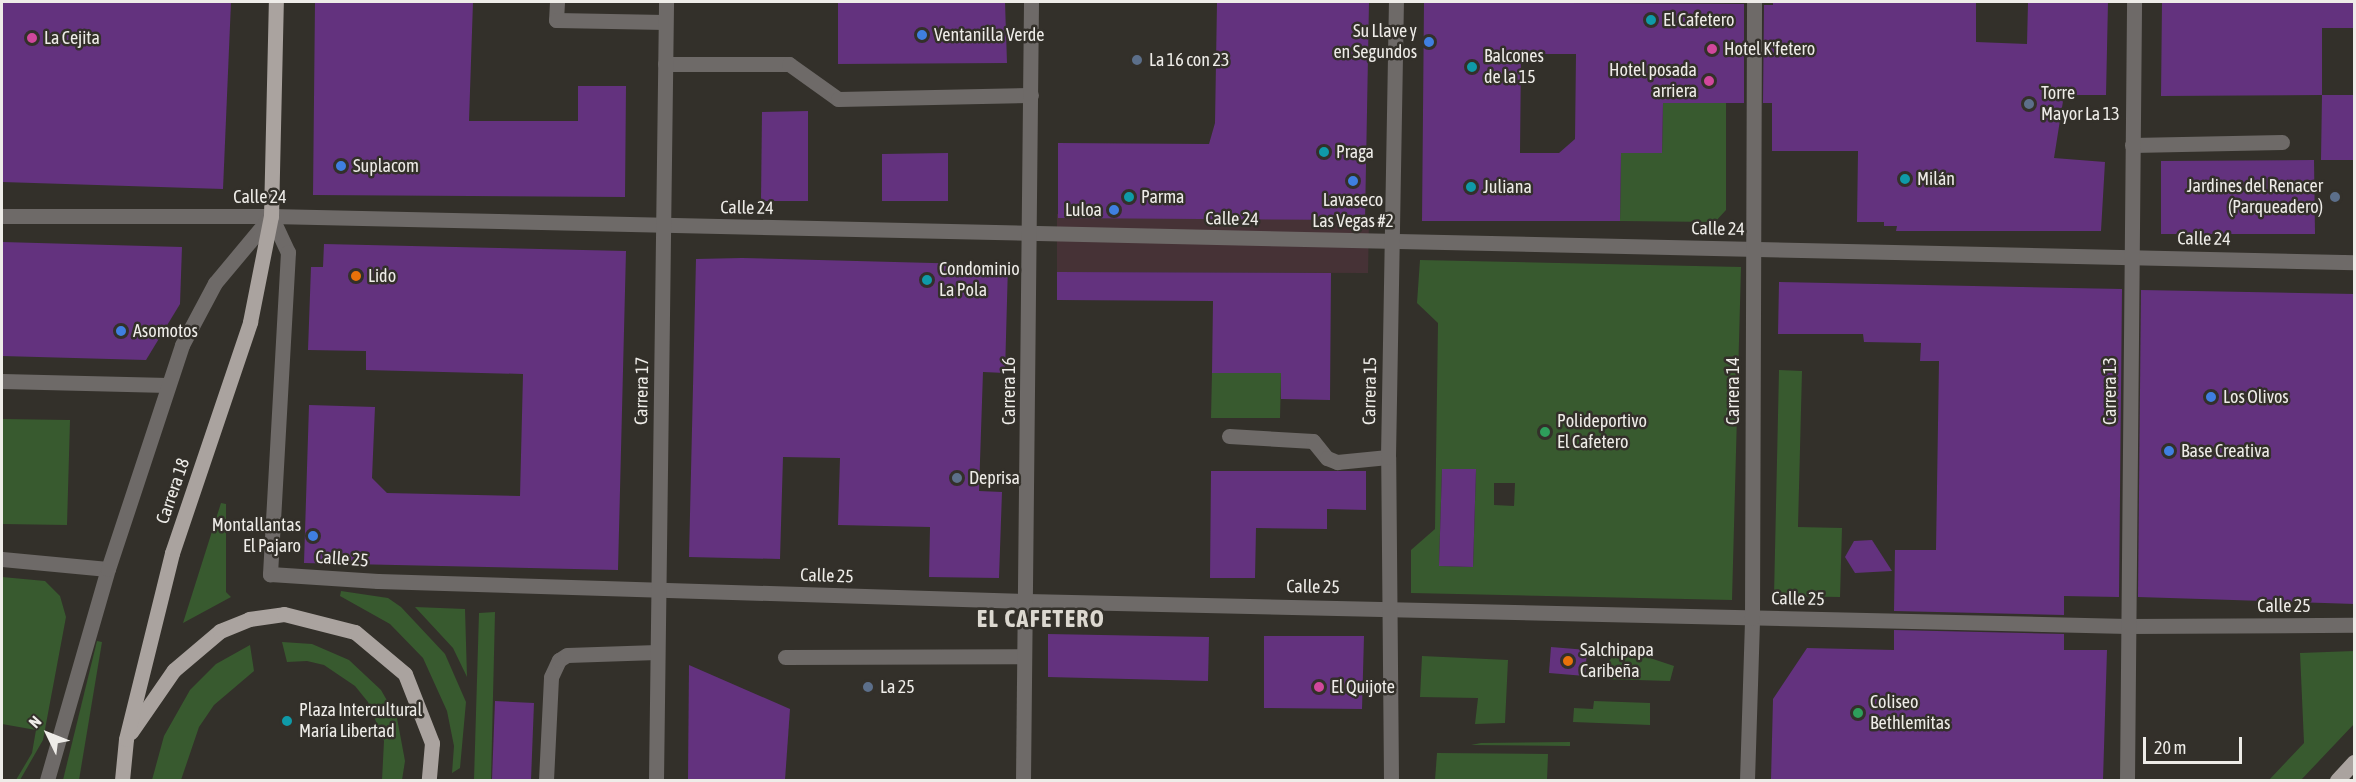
<!DOCTYPE html>
<meta charset="utf-8">
<style>
body{margin:0}
#map{position:relative;width:2356px;height:782px;overflow:hidden;background:#33302a;font-family:"Asap Condensed",sans-serif}
div>[style]{position:absolute}
.commercial>*{inset:0;background:#463236}
.green>*{inset:0;background:#385a2f}
.building>*{inset:0;background:#63327e}
.minor>*{height:15px;margin:-7.5px;padding:0 7.5px;transform-origin:7.5px;border-radius:7.5px;background:#6e6a68}
.major>*{height:15px;margin:-7.5px;padding:0 7.5px;transform-origin:7.5px;border-radius:7.5px;background:#aaa39f}
.dots>*{width:16px;height:16px;translate:-50% -50%;box-sizing:border-box;border:3px solid #33302a;border-radius:50%}
span{translate:-50% -50%;white-space:nowrap;text-align:center;line-height:1.15;-webkit-text-stroke:5px #33302a;paint-order:stroke}
.poi-label{font-size:18px;color:#eeece8}
.left{translate:0 -50%;text-align:left}
.right{translate:-100% -50%;text-align:right}
.street-label{font-size:18px;color:#eeece8}
.district-label{font-size:24px;color:#dcd8d0;font-weight:700;letter-spacing:1.5px}
.frame{position:absolute;inset:0;border:3px solid #eeece8;pointer-events:none}
.north{position:absolute;left:18px;top:704px;width:60px;height:60px;-webkit-text-stroke:4px #33302a;paint-order:stroke;rotate:313deg;font-size:16px;font-weight:700;line-height:24px;text-align:center;color:#eeece8}
.north::after{content:'';display:block;margin:auto;width:21px;height:27px;background:#eeece8;clip-path:polygon(50% 0,100% 100%,50% 72%,0 100%)}
.scale{position:absolute;left:2143px;top:737px;width:99px;height:27px;box-sizing:border-box;border:3px solid #eeece8;border-top:0;padding-left:8px;font-size:18px;line-height:21px;white-space:nowrap;color:#eeece8;-webkit-text-stroke:4px #33302a;paint-order:stroke}
</style>
<div id="map">
<div class="commercial">
<div style="clip-path:polygon(1057px 214px,1369px 220px,1368px 273px,1057px 272px)"></div>
</div>
<div class="green">
<div style="clip-path:polygon(1663px 103px,1726px 103px,1726px 210px,1715px 222px,1620px 221px,1621px 153px,1662px 153px)"></div>
<div style="clip-path:polygon(evenodd,1420px 260px,1741px 267px,1732px 600px,1411px 593px,1411px 550px,1435px 529px,1438px 323px,1417px 303px,1420px 260px,1442px 469px,1476px 470px,1473px 567px,1439px 566px,1442px 469px,1420px 260px,1494px 483px,1515px 483px,1514px 506px,1494px 505px,1494px 483px)"></div>
<div style="clip-path:polygon(1779px 370px,1802px 371px,1798px 527px,1842px 528px,1840px 597px,1774px 596px)"></div>
<div style="clip-path:polygon(1212px 373px,1281px 373px,1280px 418px,1211px 418px)"></div>
<div style="clip-path:polygon(2px 419px,70px 420px,67px 525px,2px 524px)"></div>
<div style="clip-path:polygon(221px 503px,226px 504px,226px 592px,231px 597px,183px 623px)"></div>
<div style="clip-path:polygon(2px 577px,45px 581px,60px 596px,66px 617px,43px 740px,20px 780px,16px 780px,32px 753px,36px 730px,2px 724px)"></div>
<div style="clip-path:polygon(341px 591px,388px 598px,401px 607px,445px 654px,466px 702px,460px 768px,452px 773px,454px 746px,447px 711px,423px 658px,390px 624px,340px 596px)"></div>
<div style="clip-path:polygon(415px 607px,465px 609px,467px 677px,453px 648px)"></div>
<div style="clip-path:polygon(495px 612px,491px 780px,474px 780px,479px 613px)"></div>
<div style="clip-path:polygon(97px 641px,102px 642px,79px 780px,63px 780px)"></div>
<div style="clip-path:polygon(282px 642px,312px 644px,349px 660px,381px 690px,397px 718px,405px 761px,402px 780px,382px 780px,384px 741px,368px 702px,355px 686px,324px 665px,307px 661px,287px 662px)"></div>
<div style="clip-path:polygon(250px 645px,254px 671px,214px 705px,199px 727px,181px 780px,152px 780px,164px 736px,190px 690px,216px 664px)"></div>
<div style="clip-path:polygon(1620px 648px,1674px 666px,1670px 681px,1604px 679px,1604px 667px)"></div>
<div style="clip-path:polygon(2354px 651px,2354px 724px,2301px 780px,2269px 780px,2304px 743px,2300px 653px)"></div>
<div style="clip-path:polygon(1422px 656px,1508px 660px,1505px 723px,1475px 724px,1478px 698px,1420px 697px)"></div>
<div style="clip-path:polygon(1594px 701px,1650px 703px,1650px 725px,1573px 722px,1574px 708px,1593px 709px)"></div>
<div style="clip-path:polygon(1570px 742px,1570px 746px,1471px 745px,1481px 743px)"></div>
<div style="clip-path:polygon(1437px 753px,1548px 754px,1547px 780px,1435px 780px)"></div>
</div>
<div class="building">
<div style="clip-path:polygon(2px 2px,231px 2px,223px 189px,2px 182px)"></div>
<div style="clip-path:polygon(315px 2px,473px 2px,469px 121px,578px 121px,578px 86px,626px 86px,625px 197px,313px 195px)"></div>
<div style="clip-path:polygon(838px 2px,1005px 2px,1007px 63px,838px 64px)"></div>
<div style="clip-path:polygon(1217px 2px,1369px 2px,1365px 220px,1058px 218px,1058px 143px,1209px 144px,1215px 123px)"></div>
<div style="clip-path:polygon(evenodd,1424px 2px,1744px 4px,1744px 103px,1663px 103px,1662px 153px,1621px 153px,1620px 221px,1422px 221px,1424px 2px,1521px 54px,1576px 54px,1575px 139px,1559px 153px,1520px 153px,1521px 54px)"></div>
<div style="clip-path:polygon(1773px 2px,1976px 2px,1976px 42px,2027px 44px,2028px 2px,2108px 2px,2106px 95px,2064px 95px,2054px 158px,2105px 162px,2101px 231px,1896px 231px,1897px 226px,1884px 226px,1884px 222px,1857px 222px,1858px 151px,1772px 151px,1772px 103px,1763px 103px,1764px 5px,1773px 5px)"></div>
<div style="clip-path:polygon(2162px 2px,2355px 2px,2355px 28px,2322px 28px,2322px 95px,2355px 95px,2355px 160px,2321px 160px,2322px 95px,2161px 96px)"></div>
<div style="clip-path:polygon(808px 111px,808px 201px,761px 201px,762px 112px)"></div>
<div style="clip-path:polygon(948px 153px,948px 201px,882px 201px,882px 154px)"></div>
<div style="clip-path:polygon(2314px 160px,2315px 234px,2161px 234px,2161px 161px)"></div>
<div style="clip-path:polygon(2px 242px,182px 247px,180px 304px,146px 360px,2px 356px)"></div>
<div style="clip-path:polygon(324px 244px,626px 251px,618px 570px,304px 563px,309px 405px,375px 407px,372px 478px,387px 493px,520px 496px,523px 374px,366px 370px,366px 351px,308px 350px,311px 267px,323px 267px)"></div>
<div style="clip-path:polygon(742px 258px,1008px 265px,1005px 373px,983px 372px,979px 491px,1002px 492px,999px 578px,929px 577px,930px 527px,838px 525px,840px 458px,783px 457px,780px 559px,689px 557px,696px 259px)"></div>
<div style="clip-path:polygon(1057px 272px,1331px 273px,1330px 400px,1281px 399px,1281px 373px,1212px 373px,1213px 301px,1057px 300px)"></div>
<div style="clip-path:polygon(1779px 282px,2122px 289px,2119px 597px,2064px 596px,2064px 615px,1894px 611px,1895px 550px,1936px 550px,1939px 361px,1920px 361px,1921px 343px,1864px 342px,1863px 334px,1778px 334px)"></div>
<div style="clip-path:polygon(2141px 290px,2355px 294px,2355px 604px,2138px 597px)"></div>
<div style="clip-path:polygon(1442px 469px,1476px 469px,1473px 567px,1439px 566px)"></div>
<div style="clip-path:polygon(1211px 471px,1366px 471px,1366px 510px,1327px 509px,1327px 529px,1256px 528px,1255px 578px,1210px 578px)"></div>
<div style="clip-path:polygon(1872px 540px,1892px 571px,1855px 573px,1845px 557px,1854px 541px)"></div>
<div style="clip-path:polygon(1894px 630px,2064px 634px,2064px 650px,2107px 650px,2103px 780px,1771px 780px,1773px 699px,1807px 648px,1894px 650px)"></div>
<div style="clip-path:polygon(1048px 634px,1209px 637px,1208px 681px,1048px 677px)"></div>
<div style="clip-path:polygon(1264px 636px,1364px 636px,1362px 709px,1264px 708px)"></div>
<div style="clip-path:polygon(1551px 647px,1587px 650px,1585px 676px,1549px 673px)"></div>
<div style="clip-path:polygon(689px 665px,790px 709px,785px 780px,688px 780px)"></div>
<div style="clip-path:polygon(495px 701px,534px 703px,531px 780px,492px 780px)"></div>
</div>
<div class="minor">
<div style="left:557px;top:2px;width:18px;rotate:93deg"></div>
<div style="left:556px;top:20px;width:109px;rotate:1.1deg"></div>
<div style="left:665px;top:64px;width:124px"></div>
<div style="left:789px;top:64px;width:60px;rotate:35.5deg"></div>
<div style="left:838px;top:99px;width:193px;rotate:-1.2deg"></div>
<div style="left:2132px;top:145px;width:150px;rotate:-1.1deg"></div>
<div style="left:2px;top:216px;width:269px"></div>
<div style="left:271px;top:216px;width:2084px;rotate:1.27deg"></div>
<div style="left:271px;top:216px;width:40px;rotate:65deg"></div>
<div style="left:288px;top:252px;width:323px;rotate:93.2deg"></div>
<div style="left:270px;top:574px;width:108px;rotate:3.7deg"></div>
<div style="left:378px;top:581px;width:649px;rotate:1.77deg"></div>
<div style="left:1027px;top:601px;width:1101px;rotate:1.3deg"></div>
<div style="left:2128px;top:626px;width:226px;rotate:-0.3deg"></div>
<div style="left:2px;top:381px;width:166px;rotate:1.4deg"></div>
<div style="left:1229px;top:436px;width:84px;rotate:3.4deg"></div>
<div style="left:1313px;top:441px;width:22px;rotate:51deg"></div>
<div style="left:1327px;top:458px;width:11px;rotate:22deg"></div>
<div style="left:1337px;top:462px;width:51px;rotate:-5.6deg"></div>
<div style="left:2px;top:559px;width:106px;rotate:5.4deg"></div>
<div style="left:785px;top:657px;width:239px;rotate:-0.2deg"></div>
<div style="left:47px;top:780px;width:220px;rotate:-73.9deg"></div>
<div style="left:108px;top:569px;width:236px;rotate:-71.7deg"></div>
<div style="left:182px;top:345px;width:70px;rotate:-62deg"></div>
<div style="left:215px;top:283px;width:87px;rotate:-50.1deg"></div>
<div style="left:546px;top:780px;width:103px;rotate:-87.2deg"></div>
<div style="left:551px;top:677px;width:19px;rotate:-65deg"></div>
<div style="left:559px;top:660px;width:9px;rotate:-32deg"></div>
<div style="left:567px;top:655px;width:90px;rotate:-1.9deg"></div>
<div style="left:656px;top:780px;width:778px;rotate:-89.26deg"></div>
<div style="left:1023px;top:780px;width:778px;rotate:-89.41deg"></div>
<div style="left:1391px;top:780px;width:323px;rotate:-90.5deg"></div>
<div style="left:1388px;top:457px;width:455px;rotate:-89deg"></div>
<div style="left:1747px;top:780px;width:162px;rotate:-88.2deg"></div>
<div style="left:1752px;top:618px;width:616px;rotate:-89.81deg"></div>
<div style="left:2127px;top:780px;width:778px;rotate:-89.48deg"></div>
</div>
<div class="major">
<div style="left:131px;top:732px;width:75px;rotate:-55.3deg"></div>
<div style="left:174px;top:670px;width:60px;rotate:-40.3deg"></div>
<div style="left:220px;top:631px;width:31px;rotate:-22deg"></div>
<div style="left:249px;top:619px;width:35px;rotate:-8deg"></div>
<div style="left:284px;top:614px;width:73px;rotate:14.2deg"></div>
<div style="left:355px;top:632px;width:65px;rotate:40deg"></div>
<div style="left:405px;top:674px;width:74px;rotate:68.6deg"></div>
<div style="left:432px;top:743px;width:37px;rotate:95deg"></div>
<div style="left:122px;top:780px;width:41px;rotate:-84.4deg"></div>
<div style="left:126px;top:739px;width:192px;rotate:-76.1deg"></div>
<div style="left:172px;top:553px;width:244px;rotate:-71.3deg"></div>
<div style="left:250px;top:322px;width:108px;rotate:-78.8deg"></div>
<div style="left:271px;top:216px;width:214px;rotate:-88.7deg"></div>
<div style="left:2337px;top:780px;width:25px;rotate:-47deg"></div>
</div>
<div class="dots">
<div style="left:1651px;top:20px;background:#0f9aa8"></div>
<div style="left:922px;top:35px;background:#3f7fe0"></div>
<div style="left:32px;top:38px;background:#d1479c"></div>
<div style="left:1429px;top:42px;background:#3f7fe0"></div>
<div style="left:1712px;top:49px;background:#d1479c"></div>
<div style="left:1137px;top:60px;background:#5c6f8a"></div>
<div style="left:1472px;top:67px;background:#0f9aa8"></div>
<div style="left:1709px;top:81px;background:#d1479c"></div>
<div style="left:2029px;top:104px;background:#5c6f8a"></div>
<div style="left:1324px;top:152px;background:#0f9aa8"></div>
<div style="left:341px;top:166px;background:#3f7fe0"></div>
<div style="left:1905px;top:179px;background:#0f9aa8"></div>
<div style="left:1353px;top:181px;background:#3f7fe0"></div>
<div style="left:1471px;top:187px;background:#0f9aa8"></div>
<div style="left:1129px;top:197px;background:#0f9aa8"></div>
<div style="left:2335px;top:197px;background:#5c6f8a"></div>
<div style="left:1114px;top:210px;background:#3f7fe0"></div>
<div style="left:356px;top:276px;background:#e8710a"></div>
<div style="left:927px;top:280px;background:#0f9aa8"></div>
<div style="left:121px;top:331px;background:#3f7fe0"></div>
<div style="left:2211px;top:397px;background:#3f7fe0"></div>
<div style="left:1545px;top:432px;background:#2e9e5b"></div>
<div style="left:2169px;top:451px;background:#3f7fe0"></div>
<div style="left:957px;top:478px;background:#5c6f8a"></div>
<div style="left:313px;top:536px;background:#3f7fe0"></div>
<div style="left:1568px;top:661px;background:#e8710a"></div>
<div style="left:868px;top:687px;background:#5c6f8a"></div>
<div style="left:1319px;top:687px;background:#d1479c"></div>
<div style="left:1858px;top:713px;background:#2e9e5b"></div>
<div style="left:287px;top:721px;background:#0f9aa8"></div>
</div>
<div class="poi-label">
<span class="left" style="left:1663px;top:20px">El Cafetero</span>
<span class="right" style="left:1417px;top:42px">Su Llave y<br>en Segundos</span>
<span class="left" style="left:934px;top:35px">Ventanilla Verde</span>
<span class="left" style="left:44px;top:38px">La Cejita</span>
<span class="left" style="left:1724px;top:49px">Hotel K'fetero</span>
<span class="left" style="left:1484px;top:67px">Balcones<br>de la 15</span>
<span class="left" style="left:1149px;top:60px">La 16 con 23</span>
<span class="right" style="left:1697px;top:81px">Hotel posada<br>arriera</span>
<span class="left" style="left:2041px;top:104px">Torre<br>Mayor La 13</span>
<span class="left" style="left:1336px;top:152px">Praga</span>
<span class="left" style="left:353px;top:166px">Suplacom</span>
<span class="left" style="left:1917px;top:179px">Milán</span>
<span class="left" style="left:1483px;top:187px">Juliana</span>
<span class="right" style="left:2323px;top:197px">Jardines del Renacer<br>(Parqueadero)</span>
<span class="left" style="left:1141px;top:197px">Parma</span>
<span style="left:1353px;top:211px">Lavaseco<br>Las Vegas #2</span>
<span class="right" style="left:1102px;top:210px">Luloa</span>
<span class="left" style="left:939px;top:280px">Condominio<br>La Pola</span>
<span class="left" style="left:368px;top:276px">Lido</span>
<span class="left" style="left:133px;top:331px">Asomotos</span>
<span class="left" style="left:2223px;top:397px">Los Olivos</span>
<span class="left" style="left:1557px;top:432px">Polideportivo<br>El Cafetero</span>
<span class="left" style="left:2181px;top:451px">Base Creativa</span>
<span class="left" style="left:969px;top:478px">Deprisa</span>
<span class="right" style="left:301px;top:536px">Montallantas<br>El Pajaro</span>
<span class="left" style="left:1580px;top:661px">Salchipapa<br>Caribeña</span>
<span class="left" style="left:880px;top:687px">La 25</span>
<span class="left" style="left:1331px;top:687px">El Quijote</span>
<span class="left" style="left:1870px;top:713px">Coliseo<br>Bethlemitas</span>
<span class="left" style="left:299px;top:721px">Plaza Intercultural<br>María Libertad</span>
</div>
<div class="street-label">
<span style="left:260px;top:197px">Calle 24</span>
<span style="left:747px;top:208px;rotate:1deg">Calle 24</span>
<span style="left:1232px;top:219px;rotate:1deg">Calle 24</span>
<span style="left:1718px;top:229px;rotate:1deg">Calle 24</span>
<span style="left:2204px;top:239px;rotate:1deg">Calle 24</span>
<span style="left:642px;top:391px;rotate:-89deg">Carrera 17</span>
<span style="left:1009px;top:391px;rotate:-90deg">Carrera 16</span>
<span style="left:1370px;top:391px;rotate:-89deg">Carrera 15</span>
<span style="left:1733px;top:391px;rotate:-90deg">Carrera 14</span>
<span style="left:2110px;top:391px;rotate:-90deg">Carrera 13</span>
<span style="left:173px;top:491px;rotate:-71deg">Carrera 18</span>
<span style="left:342px;top:559px;rotate:4deg">Calle 25</span>
<span style="left:827px;top:576px;rotate:2deg">Calle 25</span>
<span style="left:1313px;top:587px;rotate:1deg">Calle 25</span>
<span style="left:1798px;top:599px;rotate:1deg">Calle 25</span>
<span style="left:2284px;top:606px">Calle 25</span>
</div>
<div class="district-label">
<span style="left:1041px;top:619px">EL CAFETERO</span>
</div>
<div class="frame"></div>
<div class="north">N</div>
<div class="scale">20 m</div>
</div>
